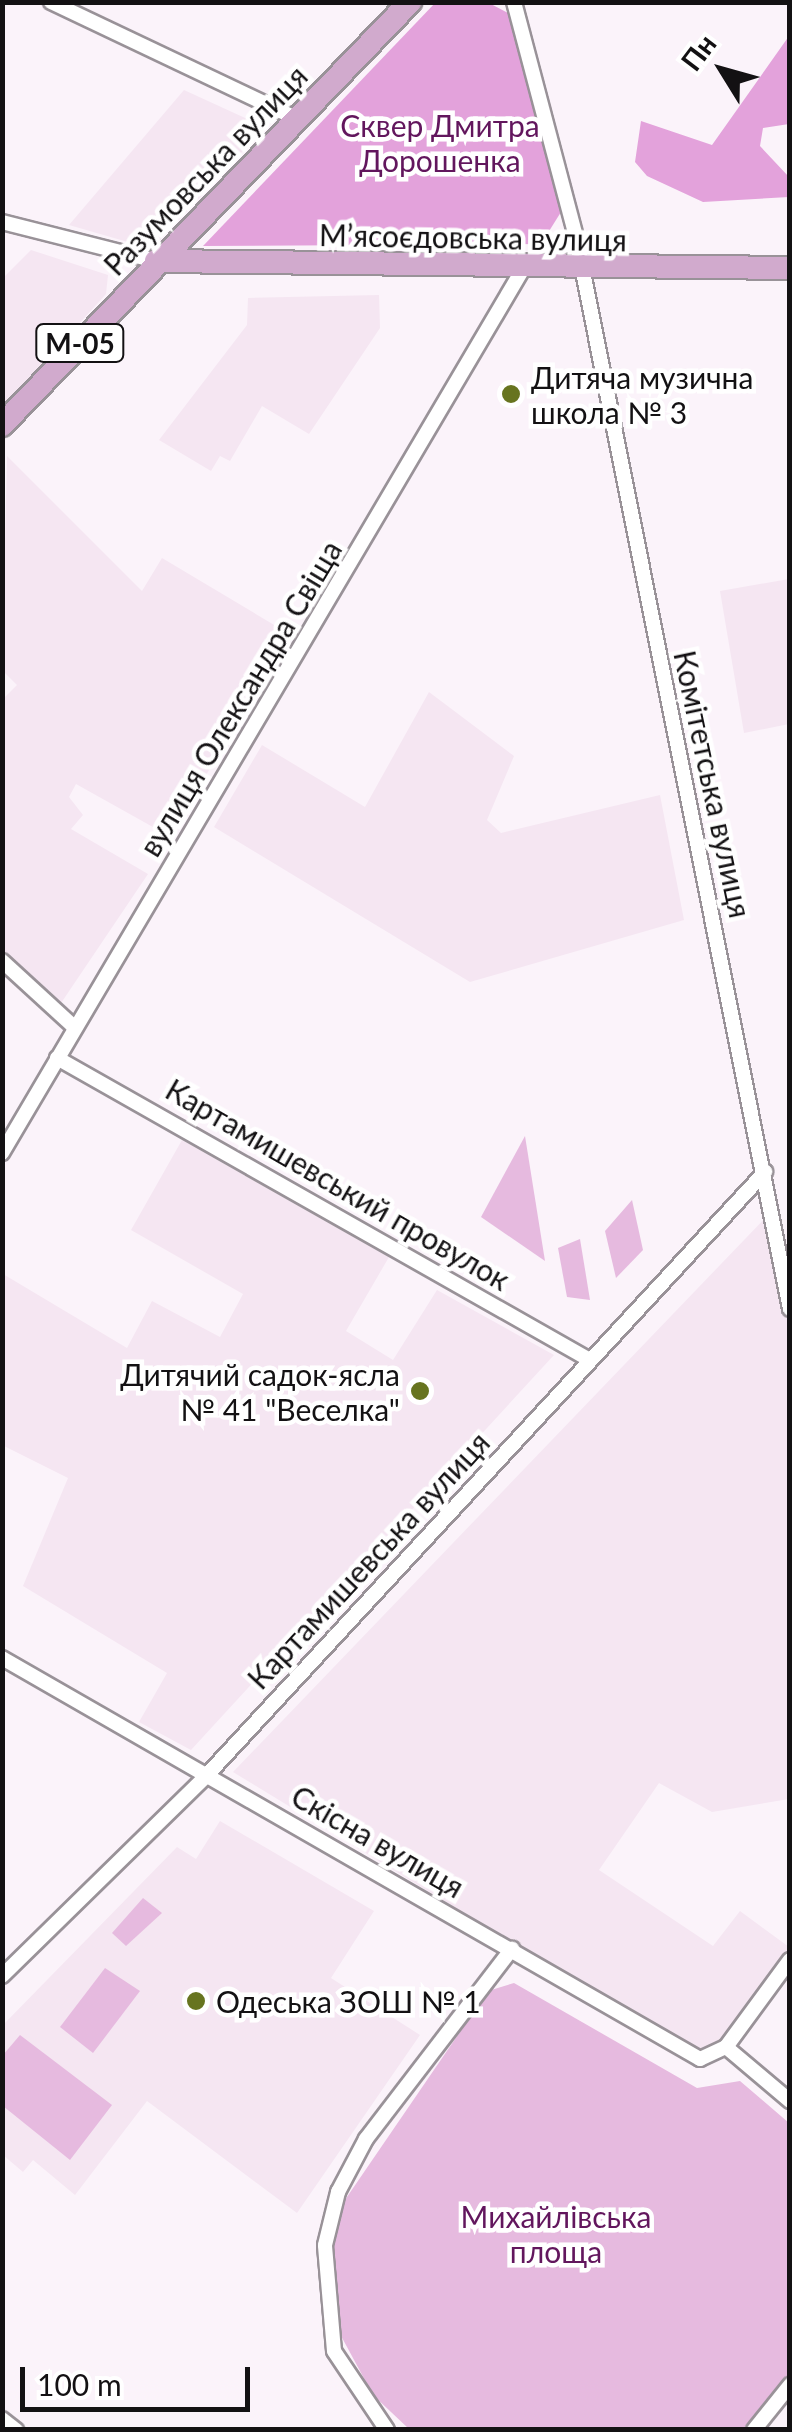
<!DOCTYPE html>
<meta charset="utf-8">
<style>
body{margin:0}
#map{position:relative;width:792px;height:2432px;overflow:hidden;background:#fbf3fa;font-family:Lato,sans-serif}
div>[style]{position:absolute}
.built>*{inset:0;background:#f5e6f2}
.green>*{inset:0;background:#e6badf}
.forest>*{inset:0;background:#e3a2db}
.roads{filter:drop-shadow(2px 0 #999298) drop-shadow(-2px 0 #999298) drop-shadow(0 2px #999298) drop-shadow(0 -2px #999298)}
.minor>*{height:14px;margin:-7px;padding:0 7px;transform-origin:7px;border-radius:7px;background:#fff}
.primary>*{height:22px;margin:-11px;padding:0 11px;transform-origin:11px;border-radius:11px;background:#d1aacd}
.dots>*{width:28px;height:28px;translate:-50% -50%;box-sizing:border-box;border:5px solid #fff;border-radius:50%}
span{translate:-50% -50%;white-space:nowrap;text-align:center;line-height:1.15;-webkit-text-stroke:9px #fff;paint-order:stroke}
.shield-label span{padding:2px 8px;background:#fff;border:2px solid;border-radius:8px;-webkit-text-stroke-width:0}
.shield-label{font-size:28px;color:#131113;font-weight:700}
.park-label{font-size:30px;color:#62165d}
.street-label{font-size:30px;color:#131113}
.poi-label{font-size:30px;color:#131113}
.left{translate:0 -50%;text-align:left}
.right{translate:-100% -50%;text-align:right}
.frame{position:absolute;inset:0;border:5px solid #131113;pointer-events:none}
.north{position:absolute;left:672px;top:20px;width:100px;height:100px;-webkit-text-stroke:8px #fff;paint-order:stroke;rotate:307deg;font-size:28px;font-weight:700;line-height:40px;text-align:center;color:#131113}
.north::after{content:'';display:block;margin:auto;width:35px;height:45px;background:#131113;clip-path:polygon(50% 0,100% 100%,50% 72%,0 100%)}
.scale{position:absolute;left:20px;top:2367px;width:230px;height:45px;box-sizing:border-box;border:5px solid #131113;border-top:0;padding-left:12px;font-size:30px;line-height:35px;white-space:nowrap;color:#131113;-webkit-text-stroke:8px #fff;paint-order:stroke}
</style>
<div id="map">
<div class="built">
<div style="clip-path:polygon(184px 90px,265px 127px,152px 249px,69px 225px)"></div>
<div style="clip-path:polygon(31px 250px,108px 275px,106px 294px,3px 407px,3px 278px)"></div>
<div style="clip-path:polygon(379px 295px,380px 328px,309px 434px,262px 406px,230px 461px,220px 456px,211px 471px,159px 440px,247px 325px,248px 298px)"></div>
<div style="clip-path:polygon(7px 456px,142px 591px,162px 558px,291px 635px,169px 836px,76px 784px,69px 797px,83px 815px,71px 829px,148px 874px,55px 1012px,3px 960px,2px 700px,17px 685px,2px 670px)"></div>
<div style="clip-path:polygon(789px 579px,789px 724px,744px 733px,720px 591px)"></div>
<div style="clip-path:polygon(429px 692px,514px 756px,487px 820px,501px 833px,660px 795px,684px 920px,470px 982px,214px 827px,262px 745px,365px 807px)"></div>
<div style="clip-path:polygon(182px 1140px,389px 1257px,346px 1331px,393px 1360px,437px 1290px,554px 1355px,191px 1750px,139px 1722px,167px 1673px,23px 1586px,68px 1478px,2px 1445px,3px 1274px,127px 1348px,152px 1301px,220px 1337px,243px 1294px,131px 1230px)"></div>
<div style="clip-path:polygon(770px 1213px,790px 1325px,789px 1799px,712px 1812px,659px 1783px,599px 1870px,713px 1946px,740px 1911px,789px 1947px,726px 2046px,701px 2058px,233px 1772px)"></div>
<div style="clip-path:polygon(220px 1821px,374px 1911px,331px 1978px,420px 2035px,297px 2213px,147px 2101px,75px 2195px,33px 2160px,23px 2172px,3px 2155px,3px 2025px,177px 1847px,196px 1859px)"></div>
</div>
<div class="green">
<div style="clip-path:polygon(525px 1136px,545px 1261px,481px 1217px)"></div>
<div style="clip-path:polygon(632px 1200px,643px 1250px,616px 1278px,605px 1231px)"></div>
<div style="clip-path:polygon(580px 1239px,590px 1300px,567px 1297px,558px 1248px)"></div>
<div style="clip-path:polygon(143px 1898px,162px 1913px,126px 1946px,112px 1933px)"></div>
<div style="clip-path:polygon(105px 1968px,140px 1991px,93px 2053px,60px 2027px)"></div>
<div style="clip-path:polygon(514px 1983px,697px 2088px,740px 2081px,789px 2123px,789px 2375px,743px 2429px,409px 2429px,373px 2395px,340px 2334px,327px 2281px,336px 2213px,488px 1991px)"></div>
<div style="clip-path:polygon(20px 2035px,112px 2105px,70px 2160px,3px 2106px,3px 2055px)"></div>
</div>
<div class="forest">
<div style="clip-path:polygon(436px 2px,489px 3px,508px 13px,561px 212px,541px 244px,203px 246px)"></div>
<div style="clip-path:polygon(789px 36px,789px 124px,763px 128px,760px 146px,789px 177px,789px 197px,703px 202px,647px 176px,635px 162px,641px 121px,712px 145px)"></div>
</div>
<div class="roads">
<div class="minor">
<div style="left:51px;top:2px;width:272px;rotate:25.4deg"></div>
<div style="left:514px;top:2px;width:243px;rotate:75.2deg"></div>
<div style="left:576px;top:237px;width:1093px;rotate:78.71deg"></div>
<div style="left:2px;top:222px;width:159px;rotate:14.2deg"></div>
<div style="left:2px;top:961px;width:98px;rotate:42.5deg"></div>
<div style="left:57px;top:1058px;width:613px;rotate:29.54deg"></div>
<div style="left:2px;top:1153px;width:1026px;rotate:-59.49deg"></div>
<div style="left:2px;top:1658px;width:805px;rotate:29.88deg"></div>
<div style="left:700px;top:2059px;width:29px;rotate:-25deg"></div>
<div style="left:726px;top:2047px;width:108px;rotate:-53.7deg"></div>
<div style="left:2px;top:1976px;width:287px;rotate:-44.4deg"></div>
<div style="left:207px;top:1775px;width:822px;rotate:-47.22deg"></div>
<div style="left:726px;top:2047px;width:84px;rotate:40.2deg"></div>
<div style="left:2px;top:2419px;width:18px;rotate:38deg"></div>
<div style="left:387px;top:2430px;width:95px;rotate:-123.9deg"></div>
<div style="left:334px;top:2351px;width:106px;rotate:-94.9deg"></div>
<div style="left:325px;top:2245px;width:55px;rotate:-76.2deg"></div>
<div style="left:338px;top:2192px;width:60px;rotate:-62.2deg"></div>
<div style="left:366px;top:2139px;width:240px;rotate:-52.5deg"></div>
<div style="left:754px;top:2430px;width:58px;rotate:-51.3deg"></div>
</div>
<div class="primary">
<div style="left:156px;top:261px;width:634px;rotate:0.63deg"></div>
<div style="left:2px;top:425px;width:588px;rotate:-46.03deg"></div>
</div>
</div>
<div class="dots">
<div style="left:511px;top:394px;background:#67741f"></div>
<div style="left:420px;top:1391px;background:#67741f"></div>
<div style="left:196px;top:2001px;background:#67741f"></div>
</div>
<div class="shield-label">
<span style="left:80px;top:343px">М-05</span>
</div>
<div class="park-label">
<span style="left:440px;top:142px">Сквер Дмитра<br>Дорошенка</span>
<span style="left:556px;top:2233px">Михайлівська<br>площа</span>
</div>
<div class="street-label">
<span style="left:205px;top:170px;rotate:-46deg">Разумовська вулиця</span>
<span style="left:473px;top:237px;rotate:1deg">Мʼясоєдовська вулиця</span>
<span style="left:240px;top:698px;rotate:-59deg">вулиця Олександра Свіща</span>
<span style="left:713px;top:784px;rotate:78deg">Комітетська вулиця</span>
<span style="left:338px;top:1184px;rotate:30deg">Картамишевський провулок</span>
<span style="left:368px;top:1560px;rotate:-47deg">Картамишевська вулиця</span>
<span style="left:378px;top:1841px;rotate:30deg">Cкісна вулиця</span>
</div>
<div class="poi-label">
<span class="left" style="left:531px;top:394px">Дитяча музична<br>школа № 3</span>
<span class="right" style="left:400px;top:1391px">Дитячий садок-ясла<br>№ 41 "Веселка"</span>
<span class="left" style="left:216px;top:2001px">Одеська ЗОШ № 1</span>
</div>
<div class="frame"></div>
<div class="north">Пн</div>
<div class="scale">100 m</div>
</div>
